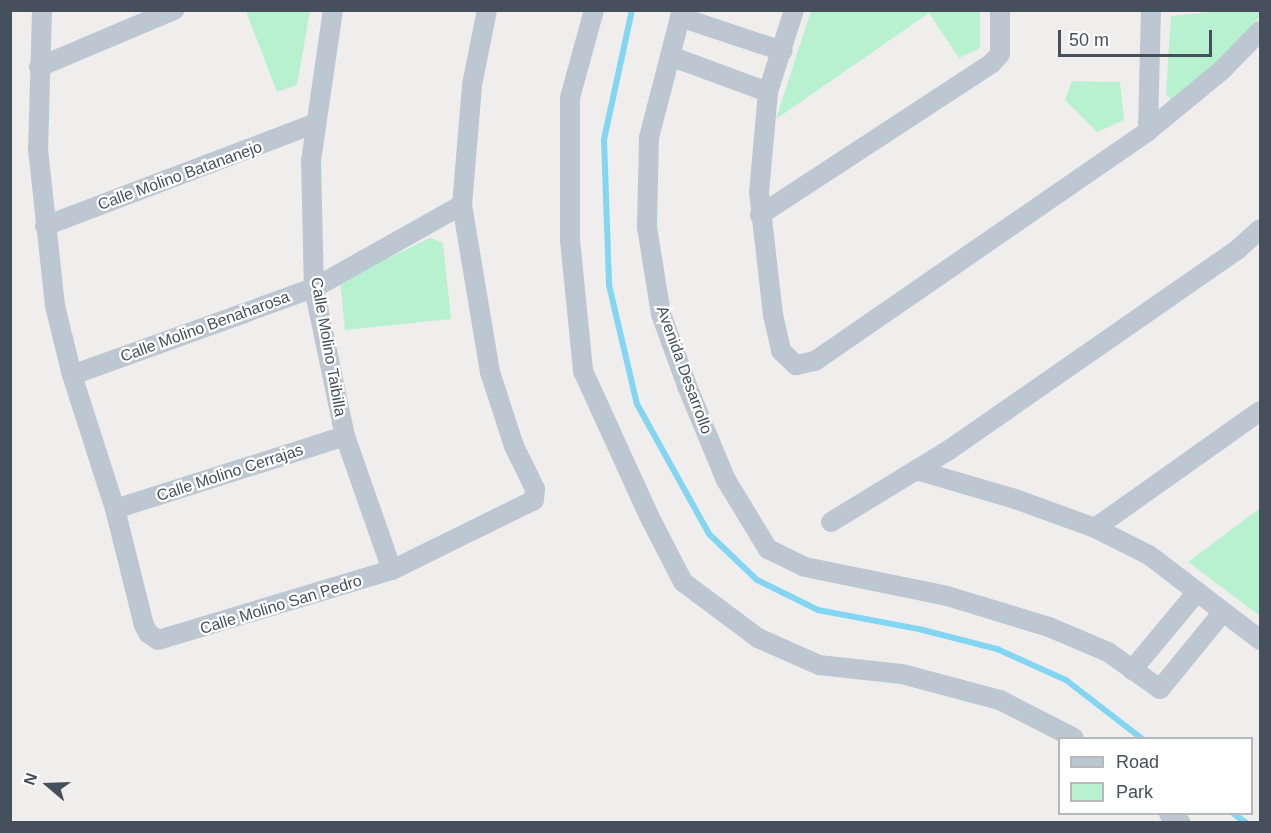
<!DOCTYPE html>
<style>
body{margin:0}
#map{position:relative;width:1271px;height:833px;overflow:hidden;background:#f0eded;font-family:Arial,sans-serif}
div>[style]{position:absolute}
.green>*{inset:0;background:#b8f1d0}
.stream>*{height:6px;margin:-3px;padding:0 3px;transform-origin:3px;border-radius:3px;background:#83d6f1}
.street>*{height:20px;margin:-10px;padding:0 10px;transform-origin:10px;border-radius:10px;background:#bdc7d1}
span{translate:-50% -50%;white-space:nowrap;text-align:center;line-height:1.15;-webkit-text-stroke:4.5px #fff;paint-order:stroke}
.street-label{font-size:16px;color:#45505c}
.frame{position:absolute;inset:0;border:12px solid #45505c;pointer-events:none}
.legend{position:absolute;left:1058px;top:737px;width:195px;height:78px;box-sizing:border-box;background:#fff;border:2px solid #b5b9be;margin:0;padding:8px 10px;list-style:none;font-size:18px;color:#45505c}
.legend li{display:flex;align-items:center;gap:12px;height:30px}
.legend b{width:30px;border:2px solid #b5b9be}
.north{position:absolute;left:18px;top:755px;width:60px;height:60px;-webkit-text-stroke:4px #fff;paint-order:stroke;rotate:289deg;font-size:16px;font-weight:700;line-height:24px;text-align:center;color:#45505c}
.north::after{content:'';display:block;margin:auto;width:21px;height:27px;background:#45505c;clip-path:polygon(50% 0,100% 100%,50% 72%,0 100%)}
.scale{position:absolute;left:1058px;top:30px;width:154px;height:27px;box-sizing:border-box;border:3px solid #45505c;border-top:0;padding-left:8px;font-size:18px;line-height:21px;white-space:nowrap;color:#45505c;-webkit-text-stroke:4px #fff;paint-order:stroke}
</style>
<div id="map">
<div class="green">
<div style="clip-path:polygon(246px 11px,310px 11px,297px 85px,277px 92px)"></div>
<div style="clip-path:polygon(811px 11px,980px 11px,980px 48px,959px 58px,929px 13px,776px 119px)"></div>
<div style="clip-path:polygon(1221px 11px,1260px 11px,1260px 16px,1227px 56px,1171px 100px,1166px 94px,1171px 16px)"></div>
<div style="clip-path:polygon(1072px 81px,1120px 82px,1124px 120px,1097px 132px,1065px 100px)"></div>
<div style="clip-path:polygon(430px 238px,443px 243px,451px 319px,345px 330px,340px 281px)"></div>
<div style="clip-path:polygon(1260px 508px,1260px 616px,1188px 562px)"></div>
</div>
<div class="stream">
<div style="left:632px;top:10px;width:133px;rotate:102.2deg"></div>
<div style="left:604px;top:140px;width:145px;rotate:88deg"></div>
<div style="left:609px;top:285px;width:122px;rotate:76.8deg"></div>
<div style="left:637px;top:404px;width:149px;rotate:61deg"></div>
<div style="left:709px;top:534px;width:66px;rotate:43.8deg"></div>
<div style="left:757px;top:580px;width:68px;rotate:26.2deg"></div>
<div style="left:818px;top:610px;width:103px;rotate:10.7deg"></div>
<div style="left:919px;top:629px;width:81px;rotate:14.4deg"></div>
<div style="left:997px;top:649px;width:76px;rotate:24.2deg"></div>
<div style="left:1066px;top:680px;width:95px;rotate:37.7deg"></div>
<div style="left:1234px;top:814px;width:14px;rotate:36deg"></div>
</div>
<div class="street">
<div style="left:42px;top:10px;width:139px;rotate:91.6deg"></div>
<div style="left:38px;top:149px;width:158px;rotate:83.8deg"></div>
<div style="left:55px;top:306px;width:71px;rotate:76.2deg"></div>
<div style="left:72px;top:375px;width:141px;rotate:72.2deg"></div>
<div style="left:115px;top:509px;width:120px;rotate:76deg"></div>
<div style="left:144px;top:625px;width:9px;rotate:63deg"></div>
<div style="left:148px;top:633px;width:12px;rotate:35deg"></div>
<div style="left:158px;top:640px;width:244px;rotate:-16.7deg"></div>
<div style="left:392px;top:570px;width:158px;rotate:-26.2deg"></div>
<div style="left:534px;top:500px;width:11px;rotate:-85deg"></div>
<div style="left:535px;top:489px;width:48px;rotate:-116deg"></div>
<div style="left:514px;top:446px;width:78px;rotate:-108deg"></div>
<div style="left:490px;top:372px;width:169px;rotate:-99.5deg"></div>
<div style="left:462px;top:205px;width:120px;rotate:-85.2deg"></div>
<div style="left:472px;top:85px;width:76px;rotate:-78.7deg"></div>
<div style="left:333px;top:10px;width:152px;rotate:98.3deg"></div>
<div style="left:311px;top:160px;width:128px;rotate:88.7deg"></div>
<div style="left:314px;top:288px;width:151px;rotate:78.2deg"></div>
<div style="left:345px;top:436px;width:142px;rotate:70.7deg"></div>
<div style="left:594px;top:10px;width:91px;rotate:105.3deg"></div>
<div style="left:570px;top:98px;width:142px;rotate:90deg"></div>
<div style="left:570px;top:240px;width:132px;rotate:84.3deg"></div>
<div style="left:583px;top:371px;width:159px;rotate:65.5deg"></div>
<div style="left:649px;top:516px;width:74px;rotate:62.7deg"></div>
<div style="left:683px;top:582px;width:94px;rotate:36.7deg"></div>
<div style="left:758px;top:638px;width:67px;rotate:23.9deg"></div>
<div style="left:819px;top:665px;width:83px;rotate:6.2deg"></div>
<div style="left:902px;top:674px;width:101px;rotate:14.9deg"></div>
<div style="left:1000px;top:700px;width:83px;rotate:27.2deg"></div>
<div style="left:682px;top:10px;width:132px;rotate:104.5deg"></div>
<div style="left:649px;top:138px;width:89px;rotate:91.3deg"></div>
<div style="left:647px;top:227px;width:88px;rotate:80.9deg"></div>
<div style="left:661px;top:314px;width:77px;rotate:70.1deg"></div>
<div style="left:687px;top:386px;width:102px;rotate:67.5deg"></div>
<div style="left:726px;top:480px;width:81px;rotate:58.7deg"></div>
<div style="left:768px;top:549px;width:41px;rotate:25.9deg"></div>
<div style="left:805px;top:567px;width:145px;rotate:11.5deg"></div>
<div style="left:947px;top:596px;width:107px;rotate:16.9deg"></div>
<div style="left:1049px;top:627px;width:64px;rotate:23deg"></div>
<div style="left:1108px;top:652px;width:64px;rotate:35.4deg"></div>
<div style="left:1160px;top:689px;width:99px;rotate:-50.7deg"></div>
<div style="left:794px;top:10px;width:86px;rotate:107.6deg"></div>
<div style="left:768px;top:92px;width:100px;rotate:95.1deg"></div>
<div style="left:759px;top:192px;width:124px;rotate:83.5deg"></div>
<div style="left:773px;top:315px;width:37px;rotate:77deg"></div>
<div style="left:781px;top:351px;width:21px;rotate:43deg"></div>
<div style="left:796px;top:365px;width:19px;rotate:-12deg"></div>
<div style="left:815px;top:361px;width:405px;rotate:-34.6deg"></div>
<div style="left:1148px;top:131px;width:94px;rotate:-39.4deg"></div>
<div style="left:1221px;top:71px;width:56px;rotate:-45.7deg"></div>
<div style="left:680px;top:17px;width:108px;rotate:18.4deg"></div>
<div style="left:670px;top:56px;width:104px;rotate:20.2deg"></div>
<div style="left:39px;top:67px;width:147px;rotate:-22.9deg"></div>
<div style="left:1148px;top:131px;width:121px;rotate:-88.6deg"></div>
<div style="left:760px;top:215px;width:276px;rotate:-33.2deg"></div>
<div style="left:991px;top:64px;width:13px;rotate:-48deg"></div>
<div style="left:1000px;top:54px;width:44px;rotate:-90deg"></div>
<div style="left:45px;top:226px;width:288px;rotate:-20.8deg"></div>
<div style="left:72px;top:375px;width:257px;rotate:-19.8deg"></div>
<div style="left:314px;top:288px;width:170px;rotate:-29.3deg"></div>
<div style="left:916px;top:470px;width:103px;rotate:16.3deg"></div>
<div style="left:1015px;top:499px;width:85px;rotate:19.9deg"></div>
<div style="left:1095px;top:528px;width:60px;rotate:26.6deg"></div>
<div style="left:1149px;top:555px;width:140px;rotate:37.4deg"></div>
<div style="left:115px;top:509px;width:241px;rotate:-17.6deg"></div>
<div style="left:831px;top:522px;width:138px;rotate:-31.4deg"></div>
<div style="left:949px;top:450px;width:351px;rotate:-34.8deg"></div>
<div style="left:1237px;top:250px;width:31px;rotate:-42deg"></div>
<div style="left:1095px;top:528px;width:202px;rotate:-35.3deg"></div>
<div style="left:1132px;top:670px;width:102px;rotate:-50.2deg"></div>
<div style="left:1169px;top:814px;width:14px;rotate:36deg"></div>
</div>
<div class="street-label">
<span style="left:180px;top:176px;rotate:-20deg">Calle Molino Batananejo</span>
<span style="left:205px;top:327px;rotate:-20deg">Calle Molino Benaharosa</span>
<span style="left:328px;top:347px;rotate:80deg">Calle Molino Taibilla</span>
<span style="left:684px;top:370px;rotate:70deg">Avenida Desarrollo</span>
<span style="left:230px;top:473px;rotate:-18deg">Calle Molino Cerrajas</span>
<span style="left:281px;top:605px;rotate:-17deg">Calle Molino San Pedro</span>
</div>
<div class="frame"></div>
<ul class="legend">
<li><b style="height:8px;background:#bdc7d1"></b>Road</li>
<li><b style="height:16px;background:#b8f1d0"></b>Park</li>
</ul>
<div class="north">N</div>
<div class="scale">50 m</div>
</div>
